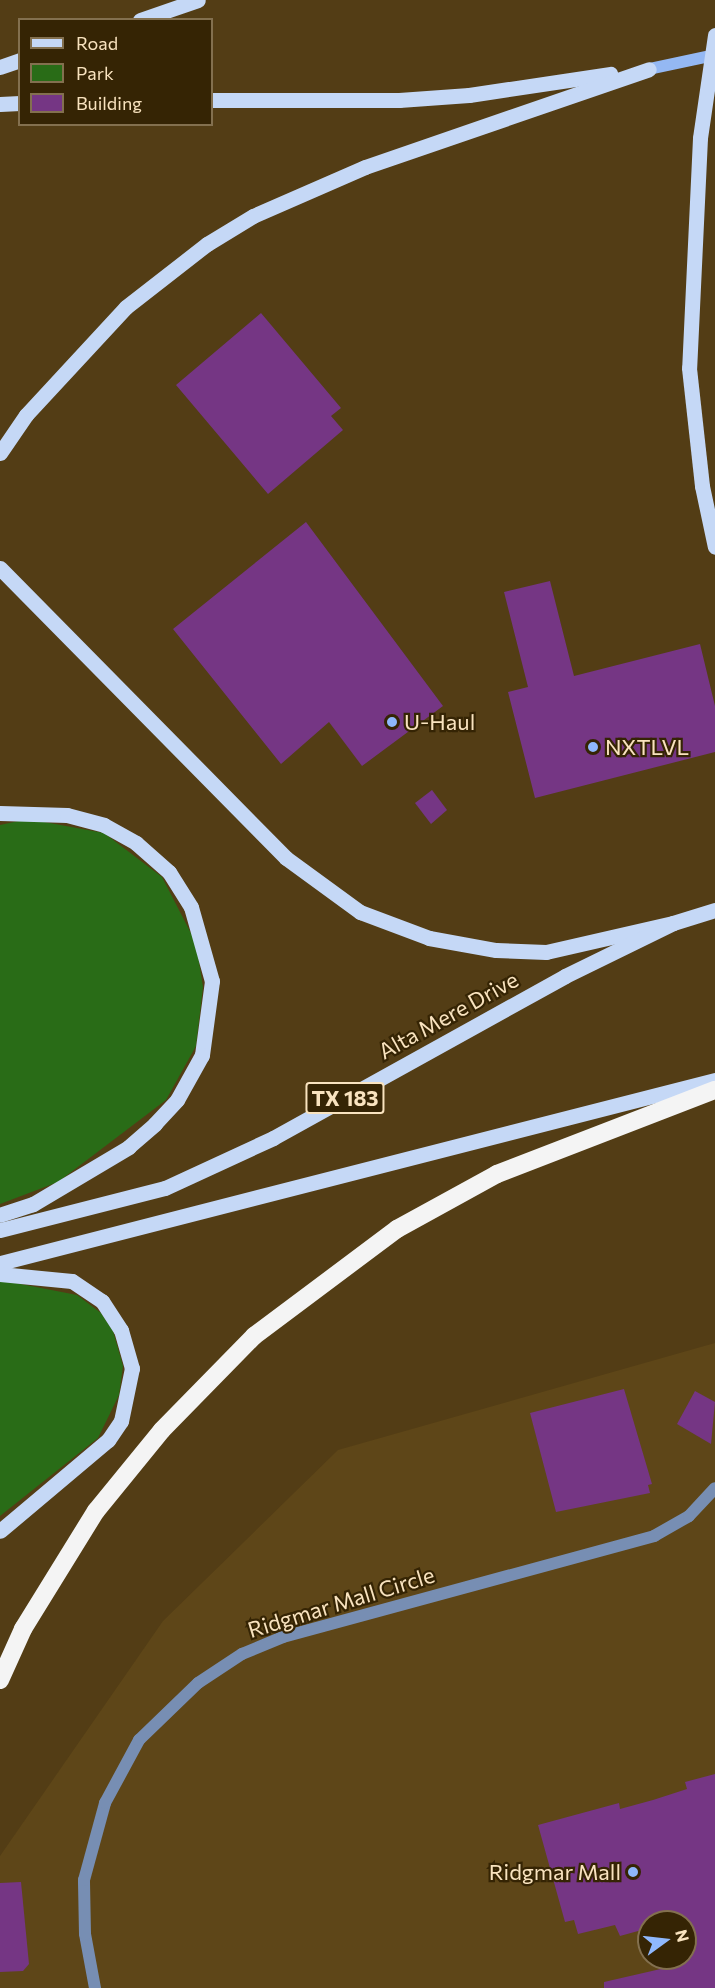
<!DOCTYPE html>
<style>
body{margin:0}
#map{position:relative;width:715px;height:1988px;overflow:hidden;background:#533d15;font-family:Commissioner,sans-serif}
div>[style]{position:absolute}
.built>*{inset:0;background:#5e4618}
.green>*{inset:0;background:#296c17}
.building>*{inset:0;background:#753684}
.minor>*{height:12px;margin:-6px;padding:0 6px;transform-origin:6px;border-radius:6px;background:#778eb3}
.secondary>*{height:12px;margin:-6px;padding:0 6px;transform-origin:6px;border-radius:6px;background:#94b8f3}
.primary>*{height:15px;margin:-7.5px;padding:0 7.5px;transform-origin:7.5px;border-radius:7.5px;background:#c5d8f6}
.motorway>*{height:18px;margin:-9px;padding:0 9px;transform-origin:9px;border-radius:9px;background:#f4f4f4}
.dots>*{width:16px;height:16px;translate:-50% -50%;box-sizing:border-box;border:3px solid #352404;border-radius:50%}
span{translate:-50% -50%;white-space:nowrap;text-align:center;line-height:1.15;-webkit-text-stroke:4.5px #352404;paint-order:stroke}
.shield-label span{padding:2px 4px;background:#352404;border:2px solid;border-radius:4px;-webkit-text-stroke-width:0}
.shield-label{font-size:21px;color:#f9e3bf;font-weight:700}
.poi-label{font-size:22px;color:#f9e3bf}
.left{translate:0 -50%;text-align:left}
.right{translate:-100% -50%;text-align:right}
.street-label{font-size:22px;color:#f9e3bf}
.legend{position:absolute;left:18px;top:18px;width:195px;height:108px;box-sizing:border-box;background:#352404;border:2px solid #83704f;margin:0;padding:8px 10px;list-style:none;font-size:18px;color:#f9e3bf}
.legend li{display:flex;align-items:center;gap:12px;height:30px}
.legend b{width:30px;border:2px solid #83704f}
.north{position:absolute;left:637px;top:1910px;width:60px;height:60px;box-sizing:border-box;background:#352404;border:2px solid #83704f;border-radius:50%;rotate:75deg;font-size:16px;font-weight:700;line-height:24px;text-align:center;color:#f9e3bf}
.north::after{content:'';display:block;margin:auto;width:21px;height:27px;background:#8fb8fd;clip-path:polygon(50% 0,100% 100%,50% 72%,0 100%)}
</style>
<div id="map">
<div class="built">
<div style="clip-path:polygon(evenodd,715px 1343px,715px 1988px,0 1988px,0 1856px,163px 1621px,338px 1450px,715px 1343px,649px 1922px,685px 1922px,685px 1958px,649px 1958px,649px 1922px)"></div>
</div>
<div class="green">
<div style="clip-path:polygon(28px 819px,104px 833px,162px 877px,196px 943px,203px 987px,196px 1046px,166px 1100px,58px 1182px,0 1204px,0 825px)"></div>
<div style="clip-path:polygon(0 1280px,77px 1295px,101px 1313px,113px 1331px,123px 1366px,119px 1395px,98px 1438px,0 1516px)"></div>
</div>
<div class="building">
<div style="clip-path:polygon(261px 313px,341px 408px,331px 416px,343px 430px,268px 494px,176px 385px)"></div>
<div style="clip-path:polygon(306px 522px,443px 706px,362px 766px,329px 722px,281px 764px,173px 629px)"></div>
<div style="clip-path:polygon(550px 581px,574px 676px,700px 644px,715px 706px,715px 752px,535px 798px,508px 692px,528px 687px,504px 592px)"></div>
<div style="clip-path:polygon(432px 790px,447px 810px,431px 824px,415px 803px)"></div>
<div style="clip-path:polygon(624px 1389px,652px 1484px,648px 1485px,650px 1493px,556px 1512px,530px 1413px)"></div>
<div style="clip-path:polygon(695px 1391px,715px 1402px,711px 1444px,677px 1424px)"></div>
<div style="clip-path:polygon(715px 1774px,715px 1988px,604px 1988px,604px 1982px,678px 1965px,677px 1958px,685px 1958px,685px 1922px,649px 1922px,649px 1928px,620px 1936px,615px 1925px,578px 1934px,574px 1920px,565px 1922px,538px 1825px,619px 1803px,620px 1809px,653px 1800px,687px 1789px,685px 1782px)"></div>
<div style="clip-path:polygon(21px 1882px,29px 1964px,23px 1971px,0 1972px,0 1883px)"></div>
</div>
<div class="minor">
<div style="left:95px;top:1988px;width:55px;rotate:-100.5deg"></div>
<div style="left:85px;top:1934px;width:54px;rotate:-91.1deg"></div>
<div style="left:84px;top:1880px;width:80px;rotate:-74.7deg"></div>
<div style="left:105px;top:1803px;width:72px;rotate:-61.6deg"></div>
<div style="left:139px;top:1740px;width:82px;rotate:-44deg"></div>
<div style="left:198px;top:1683px;width:53px;rotate:-33.4deg"></div>
<div style="left:242px;top:1654px;width:44px;rotate:-22.5deg"></div>
<div style="left:283px;top:1637px;width:385px;rotate:-15.2deg"></div>
<div style="left:654px;top:1536px;width:40px;rotate:-29.7deg"></div>
<div style="left:689px;top:1516px;width:38px;rotate:-47deg"></div>
</div>
<div class="secondary">
<div style="left:649px;top:69px;width:67px;rotate:-12deg"></div>
</div>
<div class="primary">
<div style="left:140px;top:20px;width:61px;rotate:-19deg"></div>
<div style="left:715px;top:35px;width:104px;rotate:98.3deg"></div>
<div style="left:700px;top:138px;width:230px;rotate:92.7deg"></div>
<div style="left:689px;top:368px;width:119px;rotate:83.7deg"></div>
<div style="left:702px;top:486px;width:62px;rotate:78deg"></div>
<div style="left:0;top:67px;width:21px;rotate:-19deg"></div>
<div style="left:212px;top:100px;width:187px"></div>
<div style="left:399px;top:100px;width:70px;rotate:-4.1deg"></div>
<div style="left:469px;top:95px;width:143px;rotate:-8.5deg"></div>
<div style="left:0;top:104px;width:20px;rotate:-3deg"></div>
<div style="left:0;top:453px;width:46px;rotate:-55.6deg"></div>
<div style="left:26px;top:415px;width:147px;rotate:-47.2deg"></div>
<div style="left:126px;top:307px;width:103px;rotate:-37.9deg"></div>
<div style="left:207px;top:244px;width:54px;rotate:-31.3deg"></div>
<div style="left:253px;top:216px;width:122px;rotate:-23.6deg"></div>
<div style="left:365px;top:167px;width:300px;rotate:-19deg"></div>
<div style="left:0;top:568px;width:407px;rotate:45.4deg"></div>
<div style="left:286px;top:858px;width:92px;rotate:36.1deg"></div>
<div style="left:360px;top:912px;width:74px;rotate:20.6deg"></div>
<div style="left:429px;top:938px;width:68px;rotate:10.2deg"></div>
<div style="left:496px;top:950px;width:50px;rotate:2.3deg"></div>
<div style="left:546px;top:952px;width:130px;rotate:-12.9deg"></div>
<div style="left:0;top:813px;width:67px;rotate:1.7deg"></div>
<div style="left:67px;top:815px;width:38px;rotate:15deg"></div>
<div style="left:104px;top:825px;width:37px;rotate:29deg"></div>
<div style="left:136px;top:843px;width:44px;rotate:41.3deg"></div>
<div style="left:169px;top:872px;width:41px;rotate:57.8deg"></div>
<div style="left:191px;top:907px;width:77px;rotate:74.2deg"></div>
<div style="left:212px;top:981px;width:75px;rotate:97.7deg"></div>
<div style="left:202px;top:1055px;width:51px;rotate:119.1deg"></div>
<div style="left:177px;top:1100px;width:33px;rotate:133deg"></div>
<div style="left:155px;top:1124px;width:35px;rotate:139deg"></div>
<div style="left:129px;top:1147px;width:112px;rotate:149.3deg"></div>
<div style="left:33px;top:1204px;width:35px;rotate:162deg"></div>
<div style="left:0;top:1230px;width:170px;rotate:-14.3deg"></div>
<div style="left:165px;top:1188px;width:119px;rotate:-24.8deg"></div>
<div style="left:273px;top:1138px;width:334px;rotate:-29deg"></div>
<div style="left:565px;top:976px;width:120px;rotate:-26.1deg"></div>
<div style="left:673px;top:923px;width:44px;rotate:-17.2deg"></div>
<div style="left:0;top:1263px;width:738px;rotate:-14.36deg"></div>
<div style="left:0;top:1274px;width:72px;rotate:5.6deg"></div>
<div style="left:72px;top:1281px;width:36px;rotate:34deg"></div>
<div style="left:102px;top:1301px;width:35px;rotate:57deg"></div>
<div style="left:121px;top:1330px;width:40px;rotate:74deg"></div>
<div style="left:132px;top:1368px;width:54px;rotate:101.7deg"></div>
<div style="left:121px;top:1421px;width:23px;rotate:124deg"></div>
<div style="left:108px;top:1440px;width:141px;rotate:139.9deg"></div>
</div>
<div class="motorway">
<div style="left:0;top:1680px;width:56px;rotate:-65.7deg"></div>
<div style="left:23px;top:1629px;width:139px;rotate:-58.3deg"></div>
<div style="left:96px;top:1511px;width:104px;rotate:-50.8deg"></div>
<div style="left:162px;top:1430px;width:132px;rotate:-45.6deg"></div>
<div style="left:254px;top:1336px;width:179px;rotate:-36.8deg"></div>
<div style="left:397px;top:1229px;width:114px;rotate:-28.8deg"></div>
<div style="left:497px;top:1174px;width:234px;rotate:-21.1deg"></div>
</div>
<div class="dots">
<div style="left:392px;top:722px;background:#8fb8fd"></div>
<div style="left:593px;top:747px;background:#8fb8fd"></div>
<div style="left:633px;top:1872px;background:#8fb8fd"></div>
</div>
<div class="shield-label">
<span style="left:345px;top:1098px">TX 183</span>
</div>
<div class="poi-label">
<span class="left" style="left:404px;top:722px">U-Haul</span>
<span class="left" style="left:605px;top:747px">NXTLVL</span>
<span class="right" style="left:621px;top:1872px">Ridgmar Mall</span>
</div>
<div class="street-label">
<span style="left:448px;top:1015px;rotate:-29deg">Alta Mere Drive</span>
<span style="left:341px;top:1602px;rotate:-17deg">Ridgmar Mall Circle</span>
</div>
<ul class="legend">
<li><b style="height:8px;background:#c5d8f6"></b>Road</li>
<li><b style="height:16px;background:#296c17"></b>Park</li>
<li><b style="height:16px;background:#753684"></b>Building</li>
</ul>
<div class="north">N</div>
</div>
